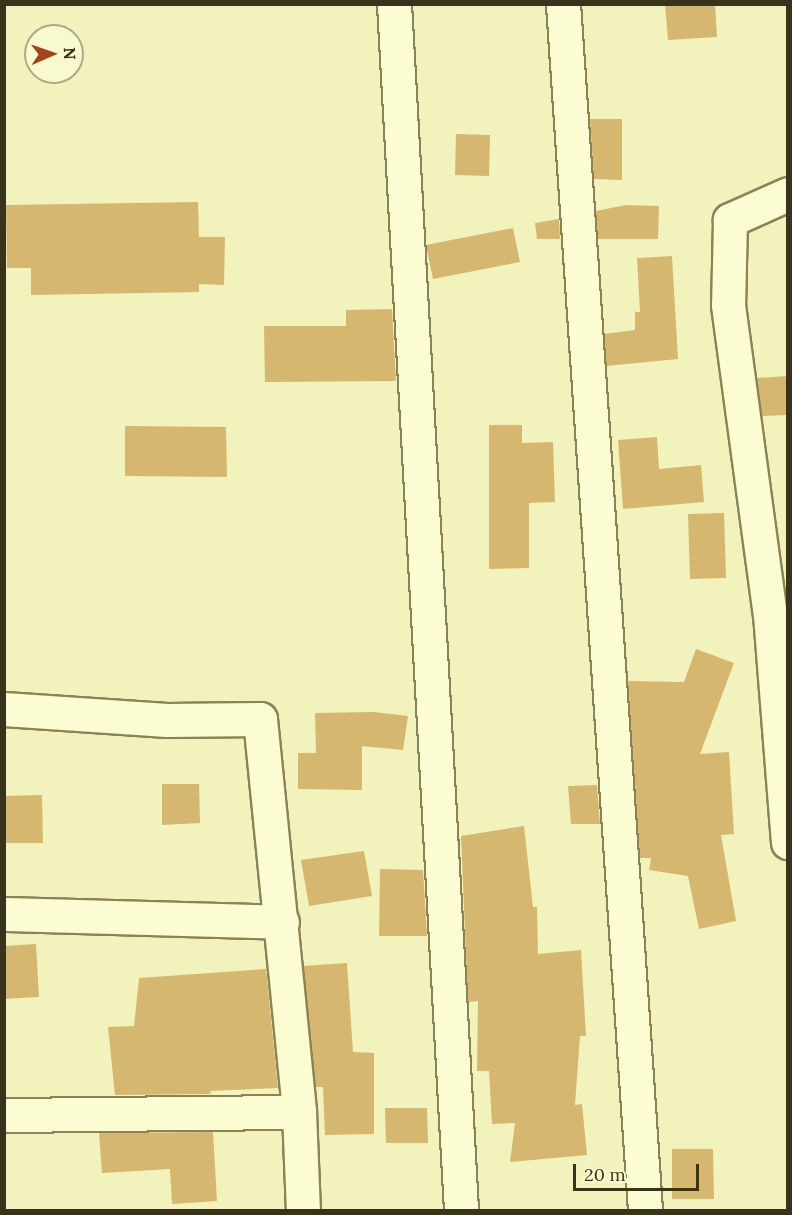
<!DOCTYPE html>
<style>
body{margin:0}
#map{position:relative;width:792px;height:1215px;overflow:hidden;background:#f2f2bd;font-family:Lora,serif}
div>[style]{position:absolute}
.building>*{inset:0;background:#d5b76f}
.roads{filter:drop-shadow(2px 0 #8c8354) drop-shadow(-2px 0 #8c8354) drop-shadow(0 2px #8c8354) drop-shadow(0 -2px #8c8354)}
.minor>*{height:33px;margin:-16.5px;padding:0 16.5px;transform-origin:16.5px;border-radius:16.5px;background:#fcfcd2}
span{translate:-50% -50%;white-space:nowrap;text-align:center;line-height:1.15;-webkit-text-stroke:4.5px #f9f9ce;paint-order:stroke}
.frame{position:absolute;inset:0;border:6px solid #3a331b;pointer-events:none}
.north{position:absolute;left:24px;top:24px;width:60px;height:60px;box-sizing:border-box;background:#f9f9ce;border:2px solid #adaa86;border-radius:50%;rotate:88deg;font-size:16px;font-weight:700;line-height:24px;text-align:center;color:#3a331b}
.north::after{content:'';display:block;margin:auto;width:21px;height:27px;background:#a2431e;clip-path:polygon(50% 0,100% 100%,50% 72%,0 100%)}
.scale{position:absolute;left:573px;top:1164px;width:126px;height:27px;box-sizing:border-box;border:3px solid #3a331b;border-top:0;padding-left:8px;font-size:18px;line-height:21px;white-space:nowrap;color:#3a331b;-webkit-text-stroke:4px #f9f9ce;paint-order:stroke}
</style>
<div id="map">
<div class="building">
<div style="clip-path:polygon(665px 4px,715px 4px,717px 37px,668px 40px)"></div>
<div style="clip-path:polygon(590px 119px,622px 119px,622px 180px,594px 179px)"></div>
<div style="clip-path:polygon(456px 134px,490px 135px,489px 176px,455px 175px)"></div>
<div style="clip-path:polygon(198px 202px,199px 237px,225px 237px,224px 285px,199px 284px,199px 292px,31px 295px,31px 268px,7px 268px,6px 205px)"></div>
<div style="clip-path:polygon(626px 205px,659px 206px,658px 239px,598px 239px,596px 211px)"></div>
<div style="clip-path:polygon(559px 219px,560px 239px,537px 239px,535px 223px)"></div>
<div style="clip-path:polygon(513px 228px,520px 262px,433px 279px,426px 245px)"></div>
<div style="clip-path:polygon(672px 256px,678px 359px,606px 366px,604px 334px,635px 330px,635px 312px,640px 312px,637px 258px)"></div>
<div style="clip-path:polygon(392px 309px,396px 381px,265px 382px,264px 326px,346px 326px,346px 310px)"></div>
<div style="clip-path:polygon(788px 376px,788px 415px,762px 416px,757px 378px)"></div>
<div style="clip-path:polygon(489px 425px,522px 425px,522px 443px,553px 442px,555px 502px,529px 503px,529px 568px,489px 569px)"></div>
<div style="clip-path:polygon(125px 426px,226px 427px,227px 477px,125px 476px)"></div>
<div style="clip-path:polygon(657px 437px,659px 469px,701px 465px,704px 502px,623px 509px,618px 440px)"></div>
<div style="clip-path:polygon(724px 513px,726px 578px,690px 579px,688px 514px)"></div>
<div style="clip-path:polygon(696px 649px,734px 663px,700px 754px,729px 752px,734px 834px,721px 835px,736px 921px,699px 929px,688px 876px,649px 870px,651px 858px,640px 858px,628px 681px,684px 682px)"></div>
<div style="clip-path:polygon(374px 712px,408px 716px,403px 750px,362px 746px,362px 790px,298px 789px,298px 753px,316px 753px,315px 713px)"></div>
<div style="clip-path:polygon(162px 784px,199px 784px,200px 823px,162px 825px)"></div>
<div style="clip-path:polygon(597px 785px,600px 824px,571px 824px,568px 786px)"></div>
<div style="clip-path:polygon(42px 795px,43px 843px,4px 843px,4px 796px)"></div>
<div style="clip-path:polygon(524px 826px,533px 907px,537px 907px,538px 954px,581px 950px,586px 1036px,580px 1036px,575px 1105px,582px 1104px,587px 1155px,510px 1162px,515px 1123px,492px 1124px,489px 1071px,477px 1071px,478px 1001px,468px 1002px,461px 836px)"></div>
<div style="clip-path:polygon(364px 851px,372px 896px,309px 906px,301px 860px)"></div>
<div style="clip-path:polygon(380px 869px,423px 870px,427px 936px,379px 936px)"></div>
<div style="clip-path:polygon(36px 944px,39px 997px,4px 999px,4px 946px)"></div>
<div style="clip-path:polygon(347px 963px,353px 1052px,374px 1053px,374px 1134px,325px 1135px,323px 1087px,315px 1087px,303px 966px)"></div>
<div style="clip-path:polygon(266px 969px,278px 1088px,210px 1091px,211px 1094px,115px 1095px,108px 1027px,134px 1026px,139px 978px)"></div>
<div style="clip-path:polygon(385px 1108px,427px 1108px,428px 1143px,386px 1143px)"></div>
<div style="clip-path:polygon(213px 1132px,217px 1201px,172px 1204px,170px 1169px,102px 1173px,99px 1133px)"></div>
<div style="clip-path:polygon(672px 1149px,713px 1149px,714px 1199px,672px 1199px)"></div>
</div>
<div class="roads">
<div class="minor">
<div style="left:394px;top:4px;width:1208px;rotate:86.82deg"></div>
<div style="left:563px;top:4px;width:1209px;rotate:86.11deg"></div>
<div style="left:788px;top:194px;width:64px;rotate:155.9deg"></div>
<div style="left:730px;top:220px;width:85px;rotate:91.3deg"></div>
<div style="left:728px;top:305px;width:312px;rotate:82.3deg"></div>
<div style="left:770px;top:614px;width:229px;rotate:85.5deg"></div>
<div style="left:4px;top:709px;width:163px;rotate:3.9deg"></div>
<div style="left:167px;top:720px;width:93px;rotate:-0.6deg"></div>
<div style="left:260px;top:719px;width:395px;rotate:84.3deg"></div>
<div style="left:299px;top:1112px;width:98px;rotate:87.7deg"></div>
<div style="left:4px;top:914px;width:278px;rotate:1.6deg"></div>
<div style="left:4px;top:1115px;width:295px;rotate:-0.6deg"></div>
</div>
</div>
<div class="frame"></div>
<div class="north">N</div>
<div class="scale">20 m</div>
</div>
